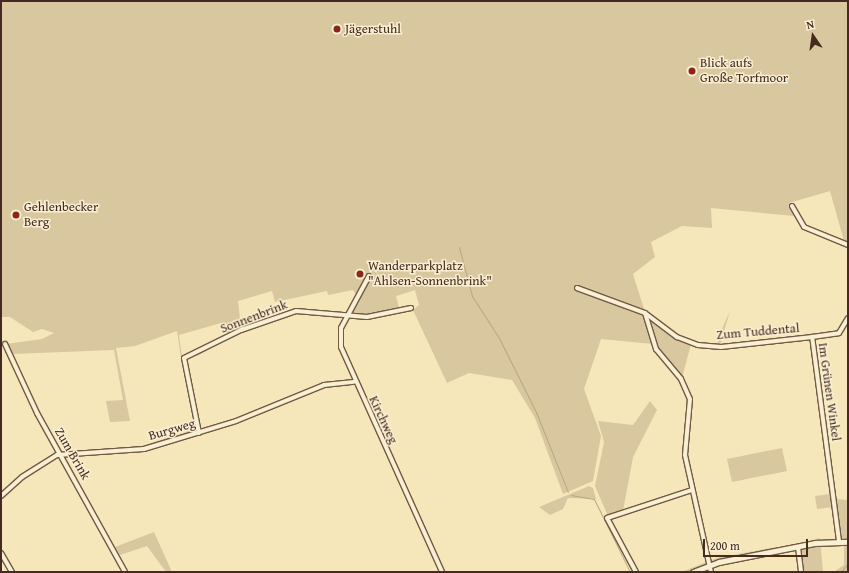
<!DOCTYPE html>
<meta charset="utf-8">
<style>
body{margin:0}
#map{position:relative;width:849px;height:573px;overflow:hidden;background:#f6e7ba;font-family:"Gentium Book Plus",serif}
div>[style]{position:absolute}
.green>*{inset:0;background:#d8c79f}
.stream>*{height:1px;margin:-0.5px;padding:0 0.5px;transform-origin:0.5px;border-radius:0.5px;background:#baa785}
.roads{filter:drop-shadow(1px 0 #715944) drop-shadow(-1px 0 #715944) drop-shadow(0 1px #715944) drop-shadow(0 -1px #715944)}
.minor>*{height:4px;margin:-2px;padding:0 2px;transform-origin:2px;border-radius:2px;background:#f9efd2}
.tertiary>*{height:4.5px;margin:-2.25px;padding:0 2.25px;transform-origin:2.25px;border-radius:2.25px;background:#f9efd2}
.dots>*{width:11px;height:11px;translate:-50% -50%;box-sizing:border-box;border:2px solid #f9efd2;border-radius:50%}
span{translate:-50% -50%;white-space:nowrap;text-align:center;line-height:1.15;-webkit-text-stroke:3px #f9efd2;paint-order:stroke}
.poi-label{font-size:13px;color:#452a1d}
.left{translate:0 -50%;text-align:left}
.street-label{font-size:13px;color:#452a1d}
.frame{position:absolute;inset:0;border:2px solid #452a1d;pointer-events:none}
.north{position:absolute;left:793px;top:16px;width:40px;height:40px;-webkit-text-stroke:3px #f9efd2;paint-order:stroke;rotate:347deg;font-size:11px;font-weight:700;line-height:16px;text-align:center;color:#452a1d}
.north::after{content:'';display:block;margin:auto;width:14px;height:18px;background:#452a1d;clip-path:polygon(50% 0,100% 100%,50% 72%,0 100%)}
.scale{position:absolute;left:703px;top:539px;width:105px;height:18px;box-sizing:border-box;border:2px solid #452a1d;border-top:0;padding-left:5px;font-size:12px;line-height:14px;white-space:nowrap;color:#452a1d;-webkit-text-stroke:3px #f9efd2;paint-order:stroke}
</style>
<div id="map">
<div class="green">
<div style="clip-path:polygon(1px 1px,848px 1px,848px 244px,844px 241px,830px 191px,789px 203px,794px 216px,711px 208px,712px 228px,682px 226px,651px 242px,655px 257px,633px 274px,645px 312px,576px 289px,644px 313px,653px 344px,601px 339px,584px 389px,601px 436px,593px 481px,563px 494px,535px 418px,512px 380px,469px 373px,447px 383px,413px 310px,419px 305px,415px 290px,396px 296px,400px 312px,371px 315px,350px 314px,357px 296px,353px 290px,328px 295px,327px 291px,275px 302px,272px 291px,238px 301px,241px 328px,226px 335px,221px 323px,179px 335px,182px 357px,198px 354px,232px 334px,297px 312px,310px 314px,294px 314px,235px 334px,199px 355px,185px 359px,200px 429px,235px 419px,326px 382px,347px 381px,349px 386px,325px 387px,235px 423px,147px 450px,123px 452px,195px 429px,181px 358px,177px 331px,135px 346px,116px 348px,130px 421px,110px 422px,106px 401px,123px 400px,114px 350px,12px 354px,6px 344px,42px 339px,54px 333px,42px 329px,33px 332px,10px 317px,1px 317px)"></div>
<div style="clip-path:polygon(730px 311px,720px 345px,718px 344px,721px 331px)"></div>
<div style="clip-path:polygon(646px 314px,691px 344px,682px 378px,656px 347px)"></div>
<div style="clip-path:polygon(650px 401px,657px 410px,633px 457px,623px 511px,608px 516px,595px 486px,604px 442px,598px 421px,633px 425px)"></div>
<div style="clip-path:polygon(782px 448px,787px 471px,732px 482px,727px 459px)"></div>
<div style="clip-path:polygon(589px 486px,593px 488px,596px 499px,568px 498px,563px 509px,550px 515px,539px 507px)"></div>
<div style="clip-path:polygon(831px 494px,833px 507px,817px 509px,815px 496px)"></div>
<div style="clip-path:polygon(836px 499px,848px 500px,848px 572px,834px 572px,844px 565px,844px 544px,835px 543px,835px 538px,840px 537px)"></div>
<div style="clip-path:polygon(154px 532px,172px 572px,166px 572px,147px 546px,120px 555px,115px 547px)"></div>
<div style="clip-path:polygon(820px 538px,823px 572px,800px 572px,802px 568px,798px 544px)"></div>
<div style="clip-path:polygon(776px 547px,779px 554px,714px 567px,714px 572px,707px 569px,681px 572px,717px 558px)"></div>
</div>
<div class="stream">
<div style="left:459px;top:247px;width:51px;rotate:75.1deg"></div>
<div style="left:472px;top:296px;width:50px;rotate:57.3deg"></div>
<div style="left:499px;top:338px;width:83px;rotate:63.4deg"></div>
<div style="left:536px;top:412px;width:86px;rotate:68.2deg"></div>
<div style="left:571px;top:495px;width:23px;rotate:10deg"></div>
<div style="left:594px;top:499px;width:81px;rotate:63.7deg"></div>
<div style="left:841px;top:572px;width:11px;rotate:-52deg"></div>
<div style="left:848px;top:563px;width:16px;rotate:-94deg"></div>
</div>
<div class="roads">
<div class="minor">
<div style="left:792px;top:206px;width:24px;rotate:60deg"></div>
<div style="left:804px;top:227px;width:48px;rotate:22.2deg"></div>
<div style="left:369px;top:276px;width:59px;rotate:118.3deg"></div>
<div style="left:341px;top:328px;width:19px;rotate:90deg"></div>
<div style="left:341px;top:347px;width:247px;rotate:65.8deg"></div>
<div style="left:577px;top:288px;width:72px;rotate:20.2deg"></div>
<div style="left:645px;top:313px;width:40px;rotate:37deg"></div>
<div style="left:677px;top:337px;width:22px;rotate:21deg"></div>
<div style="left:698px;top:345px;width:23px;rotate:5deg"></div>
<div style="left:721px;top:347px;width:92px;rotate:-6.3deg"></div>
<div style="left:645px;top:313px;width:38px;rotate:73deg"></div>
<div style="left:656px;top:349px;width:39px;rotate:50deg"></div>
<div style="left:681px;top:379px;width:22px;rotate:66deg"></div>
<div style="left:690px;top:399px;width:56px;rotate:95.1deg"></div>
<div style="left:685px;top:455px;width:120px;rotate:77.5deg"></div>
<div style="left:5px;top:344px;width:76px;rotate:65.1deg"></div>
<div style="left:37px;top:413px;width:182px;rotate:61deg"></div>
<div style="left:199px;top:433px;width:76px;rotate:-101.3deg"></div>
<div style="left:184px;top:358px;width:64px;rotate:-26.2deg"></div>
<div style="left:241px;top:330px;width:58px;rotate:-19.1deg"></div>
<div style="left:296px;top:311px;width:71px;rotate:4.8deg"></div>
<div style="left:367px;top:317px;width:45px;rotate:-11.6deg"></div>
<div style="left:1px;top:496px;width:28px;rotate:-42deg"></div>
<div style="left:22px;top:477px;width:41px;rotate:-32.2deg"></div>
<div style="left:57px;top:455px;width:87px;rotate:-3.9deg"></div>
<div style="left:144px;top:449px;width:96px;rotate:-16.9deg"></div>
<div style="left:236px;top:421px;width:95px;rotate:-22.2deg"></div>
<div style="left:324px;top:385px;width:30px;rotate:-6deg"></div>
<div style="left:839px;top:541px;width:206px;rotate:-97.5deg"></div>
<div style="left:812px;top:337px;width:27px;rotate:-8deg"></div>
<div style="left:839px;top:333px;width:17px;rotate:-59deg"></div>
<div style="left:798px;top:547px;width:25px;rotate:83deg"></div>
<div style="left:1px;top:553px;width:22px;rotate:60deg"></div>
<div style="left:636px;top:572px;width:61px;rotate:-118.2deg"></div>
<div style="left:607px;top:518px;width:89px;rotate:-18.2deg"></div>
</div>
<div class="tertiary">
<div style="left:693px;top:572px;width:28px;rotate:-21deg"></div>
<div style="left:719px;top:562px;width:98px;rotate:-11.2deg"></div>
<div style="left:815px;top:543px;width:33px;rotate:-2deg"></div>
</div>
</div>
<div class="dots">
<div style="left:337px;top:29px;background:#8f2418"></div>
<div style="left:692px;top:71px;background:#8f2418"></div>
<div style="left:16px;top:215px;background:#8f2418"></div>
<div style="left:360px;top:274px;background:#8f2418"></div>
</div>
<div class="poi-label">
<span class="left" style="left:345px;top:29px">Jägerstuhl</span>
<span class="left" style="left:700px;top:71px">Blick aufs<br>Große Torfmoor</span>
<span class="left" style="left:24px;top:215px">Gehlenbecker<br>Berg</span>
<span class="left" style="left:368px;top:274px">Wanderparkplatz<br>"Ahlsen-Sonnenbrink"</span>
</div>
<div class="street-label">
<span style="left:254px;top:317px;rotate:-21deg">Sonnenbrink</span>
<span style="left:758px;top:332px;rotate:-5deg">Zum Tuddental</span>
<span style="left:829px;top:392px;rotate:82deg">Im Grünen Winkel</span>
<span style="left:383px;top:420px;rotate:65deg">Kirchweg</span>
<span style="left:172px;top:430px;rotate:-16deg">Burgweg</span>
<span style="left:72px;top:454px;rotate:60deg">Zum Brink</span>
</div>
<div class="frame"></div>
<div class="north">N</div>
<div class="scale">200 m</div>
</div>
